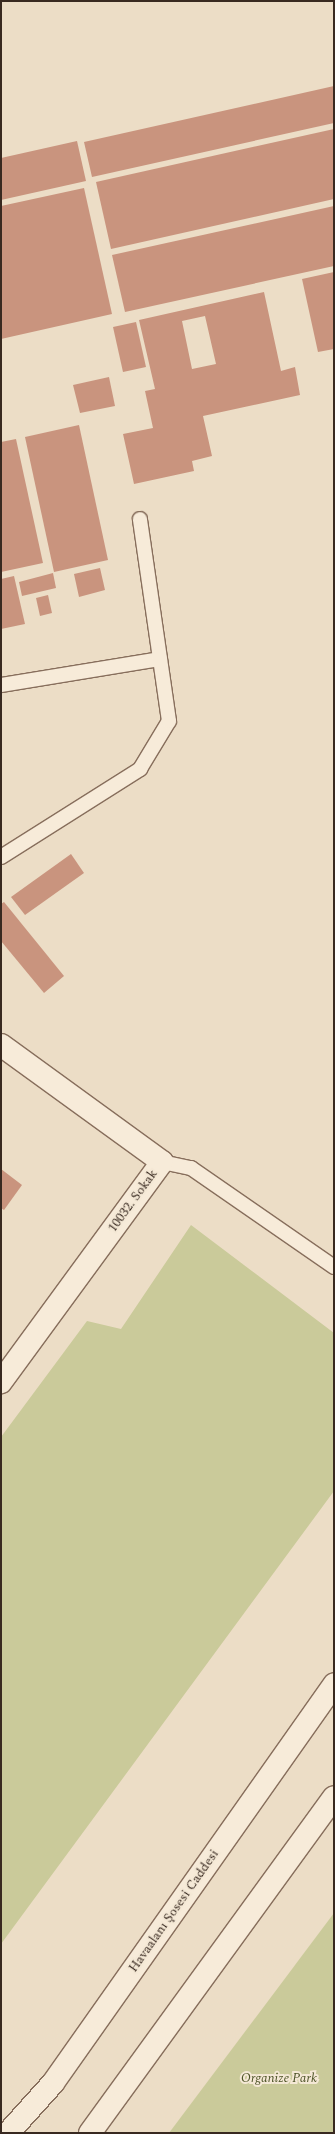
<!DOCTYPE html>
<meta charset="utf-8">
<style>
body{margin:0}
#map{position:relative;width:335px;height:2134px;overflow:hidden;background:#ecddc6;font-family:Spectral,serif}
div>[style]{position:absolute}
.green>*{inset:0;background:#caca9a}
.building>*{inset:0;background:#c9947e}
.roads{filter:drop-shadow(1px 0 #876e5c) drop-shadow(-1px 0 #876e5c) drop-shadow(0 1px #876e5c) drop-shadow(0 -1px #876e5c)}
.service>*{height:14px;margin:-7px;padding:0 7px;transform-origin:7px;border-radius:7px;background:#f7ebd9}
.minor>*{height:22px;margin:-11px;padding:0 11px;transform-origin:11px;border-radius:11px;background:#f7ebd9}
.tertiary>*{height:22px;margin:-11px;padding:0 11px;transform-origin:11px;border-radius:11px;background:#f7ebd9}
span{translate:-50% -50%;white-space:nowrap;text-align:center;line-height:1.15;-webkit-text-stroke:4px #f4e8d5;paint-order:stroke}
.street-label{font-size:13px;color:#382920}
.park-label{font-size:13px;color:#4d5327;font-style:italic}
.frame{position:absolute;inset:0;border:2px solid #382920;pointer-events:none}
</style>
<div id="map">
<div class="green">
<div style="clip-path:polygon(191px 1225px,334px 1333px,334px 1491px,1px 1944px,1px 1437px,87px 1321px,121px 1329px)"></div>
<div style="clip-path:polygon(334px 1913px,334px 2133px,169px 2133px)"></div>
</div>
<div class="building">
<div style="clip-path:polygon(334px 86px,334px 123px,92px 177px,84px 142px)"></div>
<div style="clip-path:polygon(334px 129px,334px 199px,111px 249px,96px 182px)"></div>
<div style="clip-path:polygon(77px 141px,86px 181px,1px 200px,1px 158px)"></div>
<div style="clip-path:polygon(84px 188px,112px 314px,1px 339px,1px 206px)"></div>
<div style="clip-path:polygon(334px 206px,334px 266px,125px 312px,112px 255px)"></div>
<div style="clip-path:polygon(334px 272px,334px 349px,318px 352px,302px 279px)"></div>
<div style="clip-path:polygon(evenodd,264px 292px,281px 371px,295px 367px,300px 395px,203px 416px,212px 456px,192px 461px,194px 471px,134px 484px,123px 434px,153px 428px,145px 391px,155px 389px,139px 320px,264px 292px,205px 316px,216px 364px,192px 369px,182px 321px,205px 316px)"></div>
<div style="clip-path:polygon(136px 322px,146px 367px,123px 372px,113px 327px)"></div>
<div style="clip-path:polygon(109px 377px,115px 406px,80px 413px,73px 385px)"></div>
<div style="clip-path:polygon(79px 425px,108px 560px,54px 572px,25px 437px)"></div>
<div style="clip-path:polygon(16px 439px,43px 563px,1px 572px,1px 442px)"></div>
<div style="clip-path:polygon(100px 568px,105px 590px,79px 597px,74px 574px)"></div>
<div style="clip-path:polygon(53px 573px,56px 588px,22px 596px,19px 582px)"></div>
<div style="clip-path:polygon(14px 576px,25px 624px,1px 629px,1px 579px)"></div>
<div style="clip-path:polygon(48px 595px,52px 613px,40px 616px,36px 598px)"></div>
<div style="clip-path:polygon(71px 854px,84px 873px,25px 915px,11px 897px)"></div>
<div style="clip-path:polygon(4px 902px,64px 976px,44px 993px,1px 941px,1px 904px)"></div>
<div style="clip-path:polygon(1px 1169px,22px 1185px,4px 1210px,1px 1208px)"></div>
</div>
<div class="roads">
<div class="service">
<div style="left:1px;top:685px;width:161px;rotate:-9.3deg"></div>
<div style="left:1px;top:857px;width:165px;rotate:-32.3deg"></div>
<div style="left:140px;top:769px;width:56px;rotate:-58.9deg"></div>
<div style="left:169px;top:721px;width:204px;rotate:-98.2deg"></div>
<div style="left:162px;top:1162px;width:30px;rotate:12deg"></div>
<div style="left:191px;top:1168px;width:174px;rotate:34.7deg"></div>
</div>
<div class="minor">
<div style="left:1px;top:1045px;width:199px;rotate:36deg"></div>
<div style="left:162px;top:1162px;width:273px;rotate:126.2deg"></div>
</div>
<div class="tertiary">
<div style="left:8px;top:2133px;width:67px;rotate:-48deg"></div>
<div style="left:53px;top:2083px;width:488px;rotate:-54.8deg"></div>
<div style="left:90px;top:2133px;width:415px;rotate:-54deg"></div>
</div>
</div>
<div class="street-label">
<span style="left:133px;top:1201px;rotate:-54deg">10032. Sokak</span>
<span style="left:174px;top:1911px;rotate:-55deg">Havaalanı Şosesi Caddesi</span>
</div>
<div class="park-label">
<span style="left:279px;top:2078px">Organize Park</span>
</div>
<div class="frame"></div>
</div>
